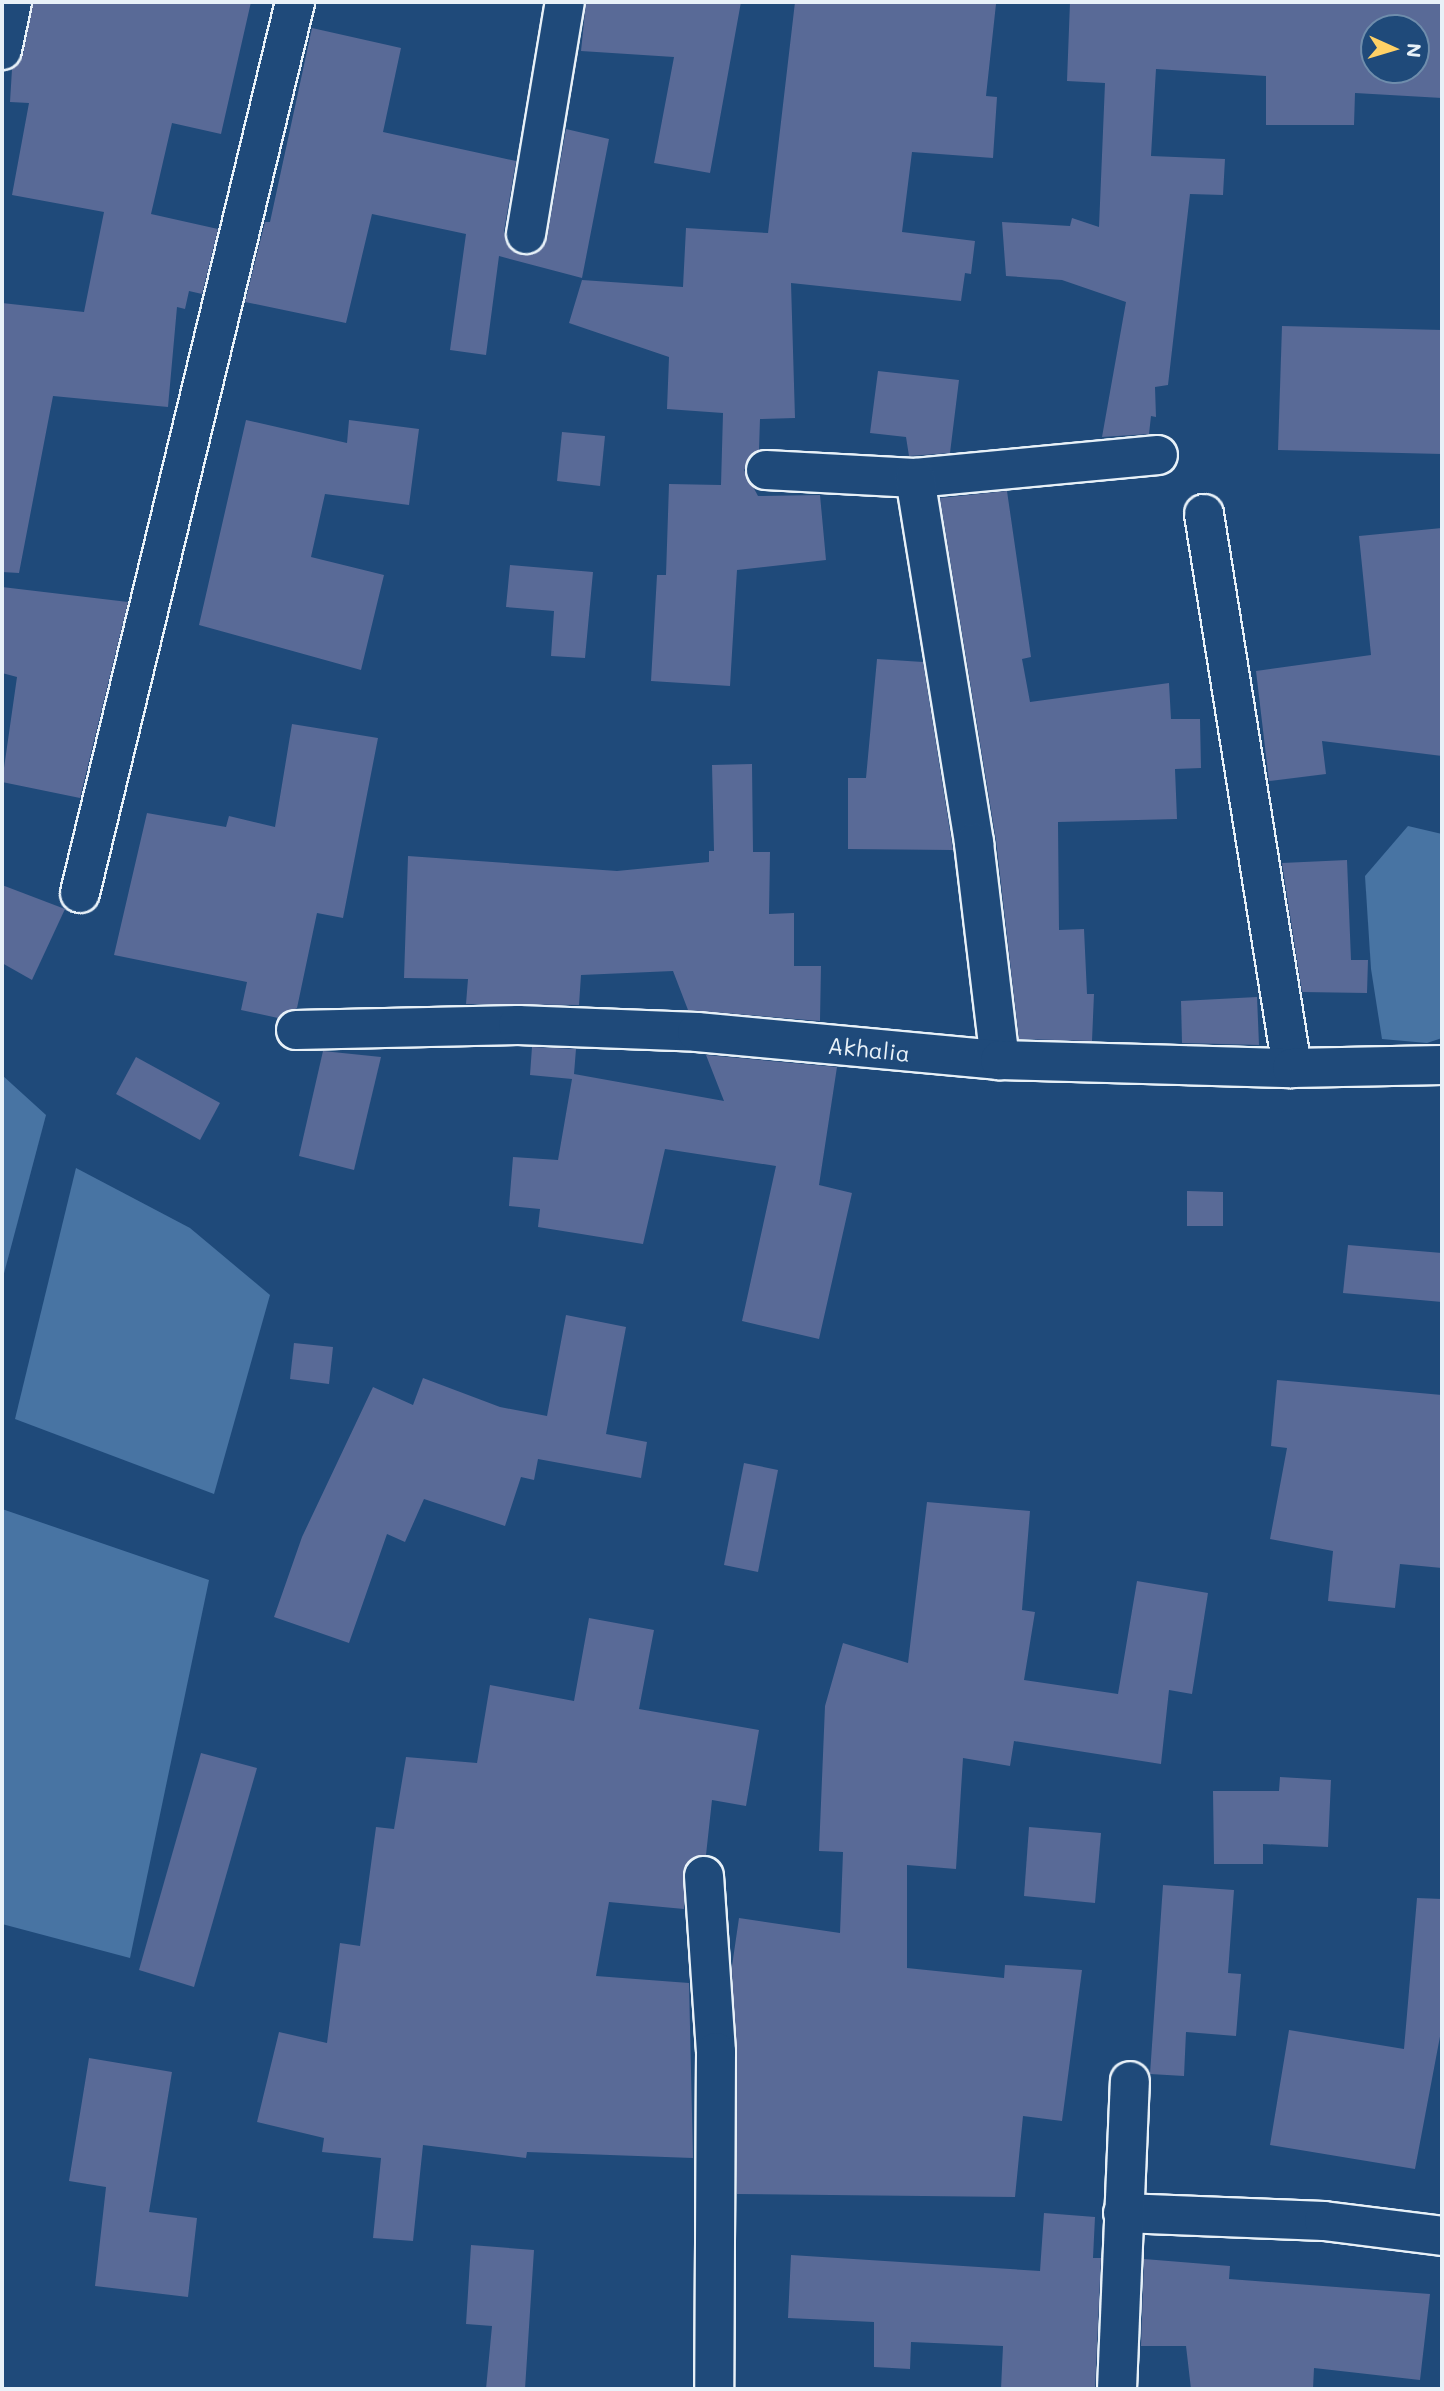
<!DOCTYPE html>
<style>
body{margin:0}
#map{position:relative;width:1444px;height:2391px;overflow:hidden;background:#1f4a7a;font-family:Mali,sans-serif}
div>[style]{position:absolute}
.water>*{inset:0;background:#4874a3}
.building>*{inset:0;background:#596a97}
.roads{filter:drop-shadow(2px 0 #e8f1f8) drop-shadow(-2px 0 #e8f1f8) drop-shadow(0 2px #e8f1f8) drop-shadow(0 -2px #e8f1f8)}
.minor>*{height:38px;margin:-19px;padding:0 19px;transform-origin:19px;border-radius:19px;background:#1f4a7a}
span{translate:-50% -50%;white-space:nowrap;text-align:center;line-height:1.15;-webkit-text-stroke:5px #1f4a7a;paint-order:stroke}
.street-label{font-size:23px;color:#e8f1f8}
.frame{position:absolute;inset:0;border:4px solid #e8f1f8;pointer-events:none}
.north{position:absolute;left:1360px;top:14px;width:70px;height:70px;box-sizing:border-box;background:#1f4a7a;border:2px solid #6f8dac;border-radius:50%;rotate:94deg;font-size:19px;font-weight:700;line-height:28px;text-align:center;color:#e8f1f8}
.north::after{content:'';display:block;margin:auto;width:24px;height:32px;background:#ffd166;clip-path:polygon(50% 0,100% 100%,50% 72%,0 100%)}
</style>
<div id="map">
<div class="water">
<div style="clip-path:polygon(1408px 826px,1442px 834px,1442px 1038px,1427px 1043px,1382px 1039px,1371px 969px,1365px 876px)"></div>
<div style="clip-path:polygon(2px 1075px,46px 1115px,2px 1281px)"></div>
<div style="clip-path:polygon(76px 1168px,190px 1228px,270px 1295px,214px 1494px,15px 1419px)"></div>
<div style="clip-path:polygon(2px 1509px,209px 1580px,130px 1958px,2px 1924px)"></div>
</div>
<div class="building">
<div style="clip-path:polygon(33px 2px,251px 2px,221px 134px,172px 123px,151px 214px,218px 229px,202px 294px,189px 291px,185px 309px,177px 307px,168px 407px,53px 396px,19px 573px,2px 572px,2px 303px,84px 312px,104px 212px,12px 195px,29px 103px,10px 102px,12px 69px,23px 54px)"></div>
<div style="clip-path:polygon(586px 2px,741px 2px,710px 173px,654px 163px,674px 57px,581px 51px)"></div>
<div style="clip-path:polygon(795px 2px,996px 4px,986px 96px,997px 97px,993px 158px,912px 152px,902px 232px,975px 241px,971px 274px,965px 273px,961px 301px,791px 283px,795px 418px,760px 419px,759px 450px,744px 470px,758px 496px,820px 495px,826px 560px,737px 570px,730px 686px,651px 681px,657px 575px,666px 575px,669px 484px,721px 485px,723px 413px,667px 409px,669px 357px,569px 323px,582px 280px,683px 287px,686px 228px,768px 233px)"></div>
<div style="clip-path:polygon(evenodd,1070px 2px,1442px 2px,1442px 98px,1355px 93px,1354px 125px,1266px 125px,1266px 76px,1156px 69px,1151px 156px,1225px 159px,1223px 195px,1190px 194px,1168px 385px,1155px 387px,1156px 417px,1151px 416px,1149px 434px,1102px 437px,1126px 302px,1062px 280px,1006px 276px,1002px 222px,1070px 226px,1072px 218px,1099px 227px,1105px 83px,1067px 81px,1070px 2px,1374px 28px,1416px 28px,1416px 70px,1374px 70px,1374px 28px)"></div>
<div style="clip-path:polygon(312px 28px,401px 48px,383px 132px,516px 161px,504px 231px,506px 242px,522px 255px,534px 254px,547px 238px,566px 129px,609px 139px,582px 278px,499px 256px,486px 355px,450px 350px,466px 234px,372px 214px,346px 323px,245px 302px,265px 222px,270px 222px)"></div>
<div style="clip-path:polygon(1282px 326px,1442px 330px,1442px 454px,1278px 450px)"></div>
<div style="clip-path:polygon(878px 371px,959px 380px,950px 453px,909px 456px,906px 437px,870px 433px)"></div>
<div style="clip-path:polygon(246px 420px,347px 443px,349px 420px,419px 429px,409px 505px,325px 494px,311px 557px,384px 575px,361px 670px,199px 625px)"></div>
<div style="clip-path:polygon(562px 432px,605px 436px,600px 486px,557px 481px)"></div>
<div style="clip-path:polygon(1007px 491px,1031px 657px,1022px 659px,1030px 702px,1169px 683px,1171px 719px,1200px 719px,1201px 768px,1175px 769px,1177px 819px,1058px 822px,1059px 930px,1084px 929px,1087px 994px,1094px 994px,1092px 1041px,1019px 1039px,996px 840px,940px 498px)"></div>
<div style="clip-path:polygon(1442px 528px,1442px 756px,1322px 741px,1326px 774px,1269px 781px,1256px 671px,1371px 655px,1359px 536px)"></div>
<div style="clip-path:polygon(510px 565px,593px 572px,585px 658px,551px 656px,554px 611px,506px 607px)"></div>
<div style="clip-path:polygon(2px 587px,128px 602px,80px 798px,2px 782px,17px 677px,2px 673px)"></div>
<div style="clip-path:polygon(877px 659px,923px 662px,953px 850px,848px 849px,848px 778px,866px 778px)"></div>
<div style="clip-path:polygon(292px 724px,378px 738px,343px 918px,317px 913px,297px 1008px,278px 1018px,241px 1010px,247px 982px,114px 955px,147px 813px,226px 827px,229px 816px,275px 827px)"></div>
<div style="clip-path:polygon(752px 764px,753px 852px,770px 852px,769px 914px,794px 913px,794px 966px,821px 966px,820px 1021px,688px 1010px,673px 971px,581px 975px,579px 1005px,466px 1004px,468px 979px,404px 978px,408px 856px,617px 871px,709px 862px,709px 851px,714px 851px,712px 765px)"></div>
<div style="clip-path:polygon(1347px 860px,1351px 960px,1368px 960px,1367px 993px,1302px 992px,1282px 863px)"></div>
<div style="clip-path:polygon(2px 885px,65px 909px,32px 980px,2px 963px)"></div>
<div style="clip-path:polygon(1257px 997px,1259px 1045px,1182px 1043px,1181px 1001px)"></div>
<div style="clip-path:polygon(532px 1047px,576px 1049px,574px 1074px,724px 1101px,706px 1055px,837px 1067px,819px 1185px,852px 1193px,819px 1339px,742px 1321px,776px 1166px,665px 1149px,643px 1244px,538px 1227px,540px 1209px,509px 1206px,513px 1157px,558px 1160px,572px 1079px,530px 1075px)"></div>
<div style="clip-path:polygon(323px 1051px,381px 1057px,354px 1170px,299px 1156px)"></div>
<div style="clip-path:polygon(136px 1057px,220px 1103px,200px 1140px,116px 1094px)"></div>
<div style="clip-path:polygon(1187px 1191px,1223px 1192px,1223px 1226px,1187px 1226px)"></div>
<div style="clip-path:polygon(1348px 1245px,1442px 1253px,1442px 1302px,1343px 1293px)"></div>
<div style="clip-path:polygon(566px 1315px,626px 1327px,606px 1434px,647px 1442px,641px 1478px,538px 1459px,534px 1480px,521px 1477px,505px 1526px,424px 1499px,405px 1542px,387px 1534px,349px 1643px,274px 1617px,302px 1537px,373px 1387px,413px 1405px,423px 1378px,500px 1407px,547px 1416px)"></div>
<div style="clip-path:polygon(294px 1343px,333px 1347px,329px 1384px,290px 1379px)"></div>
<div style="clip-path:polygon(1277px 1380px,1442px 1395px,1442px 1568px,1400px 1564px,1395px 1608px,1328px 1601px,1333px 1551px,1270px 1539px,1287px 1448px,1271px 1446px)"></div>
<div style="clip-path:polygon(744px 1463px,778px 1470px,758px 1572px,724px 1565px)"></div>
<div style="clip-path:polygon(927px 1502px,1030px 1511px,1022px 1610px,1035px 1612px,1024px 1680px,1118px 1694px,1137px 1581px,1208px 1593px,1192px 1694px,1169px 1690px,1161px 1764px,1014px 1741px,1010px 1766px,963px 1758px,956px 1869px,907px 1865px,907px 1968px,1004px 1978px,1005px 1965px,1082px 1970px,1062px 2121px,1023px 2116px,1015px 2197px,737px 2194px,732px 1966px,739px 1918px,840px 1933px,843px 1852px,819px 1851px,825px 1706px,843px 1643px,908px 1663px)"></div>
<div style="clip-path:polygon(589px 1618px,654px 1630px,639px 1709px,759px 1730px,746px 1806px,712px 1800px,706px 1855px,684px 1867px,684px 1909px,609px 1902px,596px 1976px,689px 1983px,693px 2158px,527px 2152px,526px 2158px,423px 2145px,413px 2241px,373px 2238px,381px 2158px,322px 2152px,324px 2138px,257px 2122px,279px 2032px,327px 2043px,340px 1943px,360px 1946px,376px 1827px,394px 1829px,406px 1757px,477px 1763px,490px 1685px,574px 1701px)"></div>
<div style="clip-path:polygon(201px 1753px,257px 1768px,194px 1987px,139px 1970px)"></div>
<div style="clip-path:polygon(1280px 1777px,1331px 1780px,1328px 1847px,1263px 1844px,1263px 1864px,1214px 1864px,1213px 1791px,1279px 1791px)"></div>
<div style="clip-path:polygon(1029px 1827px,1101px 1833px,1095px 1903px,1024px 1896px)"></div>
<div style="clip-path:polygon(1163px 1885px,1234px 1890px,1228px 1973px,1241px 1974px,1236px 2036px,1186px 2032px,1184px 2076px,1150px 2074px)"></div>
<div style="clip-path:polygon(1417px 1898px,1442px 1899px,1442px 2026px,1415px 2169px,1270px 2145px,1289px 2030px,1404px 2049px)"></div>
<div style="clip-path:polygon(89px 2058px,172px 2072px,149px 2212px,197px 2218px,188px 2297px,95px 2286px,106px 2187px,69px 2181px)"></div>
<div style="clip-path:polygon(1044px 2213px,1095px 2217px,1093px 2258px,1101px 2258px,1095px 2389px,1001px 2389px,1003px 2346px,911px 2342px,910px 2369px,874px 2367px,874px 2322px,788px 2318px,791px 2255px,1040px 2271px)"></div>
<div style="clip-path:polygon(471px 2245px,534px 2250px,525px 2389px,486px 2389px,492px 2326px,466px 2324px)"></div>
<div style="clip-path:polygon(1144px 2259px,1230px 2266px,1229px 2279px,1430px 2294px,1420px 2380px,1314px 2368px,1313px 2389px,1191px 2389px,1186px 2346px,1141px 2346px)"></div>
</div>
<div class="roads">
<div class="minor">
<div style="left:2px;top:50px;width:49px;rotate:-78.2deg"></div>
<div style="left:526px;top:234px;width:235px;rotate:-80.5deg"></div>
<div style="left:766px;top:470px;width:149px;rotate:3.1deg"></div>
<div style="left:915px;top:478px;width:244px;rotate:-5.4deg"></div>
<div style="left:915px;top:478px;width:370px;rotate:80.8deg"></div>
<div style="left:974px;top:843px;width:219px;rotate:83.2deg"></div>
<div style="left:1204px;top:514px;width:561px;rotate:80.97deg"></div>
<div style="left:80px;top:893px;width:917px;rotate:-76.43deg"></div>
<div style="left:296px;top:1030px;width:222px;rotate:-1.3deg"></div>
<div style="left:518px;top:1025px;width:179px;rotate:2.2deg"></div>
<div style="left:697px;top:1032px;width:304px;rotate:5.3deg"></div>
<div style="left:1000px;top:1060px;width:292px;rotate:1.6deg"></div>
<div style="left:1292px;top:1068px;width:150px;rotate:-1.1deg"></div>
<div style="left:704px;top:1876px;width:176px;rotate:86.1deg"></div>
<div style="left:716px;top:2052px;width:337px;rotate:90.3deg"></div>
<div style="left:1123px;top:2213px;width:201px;rotate:2.3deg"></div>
<div style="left:1324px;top:2221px;width:119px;rotate:7.2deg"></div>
<div style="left:1117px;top:2389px;width:308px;rotate:-87.6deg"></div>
</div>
</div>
<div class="street-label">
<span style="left:869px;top:1049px;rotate:6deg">Akhalia</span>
</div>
<div class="frame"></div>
<div class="north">N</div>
</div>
